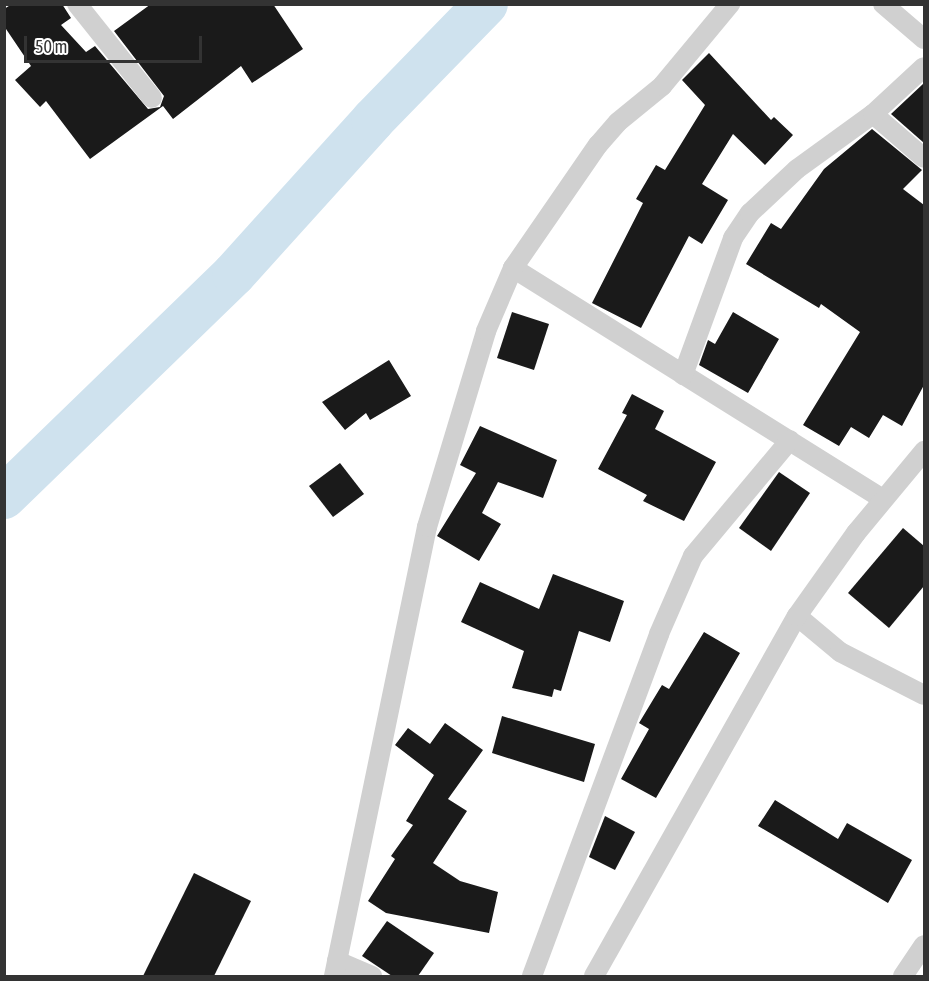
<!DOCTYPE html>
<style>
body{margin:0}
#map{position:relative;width:929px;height:981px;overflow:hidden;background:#fff;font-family:"Asap Condensed",sans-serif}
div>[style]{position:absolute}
.river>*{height:44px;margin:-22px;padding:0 22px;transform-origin:22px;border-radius:22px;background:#cfe2ee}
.building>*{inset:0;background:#1a1a1a}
.street>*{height:20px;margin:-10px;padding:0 10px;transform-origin:10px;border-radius:10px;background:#d0d0d0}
span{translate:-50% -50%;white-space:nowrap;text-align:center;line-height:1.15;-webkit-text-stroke:6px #fff;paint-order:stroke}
.frame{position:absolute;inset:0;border:6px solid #333;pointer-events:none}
.scale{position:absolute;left:24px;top:36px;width:178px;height:27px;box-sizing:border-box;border:3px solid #333;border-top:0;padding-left:8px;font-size:18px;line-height:21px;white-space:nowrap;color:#333;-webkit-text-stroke:4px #fff;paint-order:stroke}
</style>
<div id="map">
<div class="river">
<div style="left:4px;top:497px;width:320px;rotate:-44.1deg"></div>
<div style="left:234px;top:274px;width:207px;rotate:-47.9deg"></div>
<div style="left:373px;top:120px;width:162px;rotate:-45.8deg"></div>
</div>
<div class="building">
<div style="clip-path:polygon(12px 4px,62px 4px,71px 18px,61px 25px,86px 52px,95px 46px,148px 109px,160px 107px,164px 96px,114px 31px,151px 4px,273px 4px,303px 49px,252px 83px,241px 66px,173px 119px,163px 106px,90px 159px,46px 101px,40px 107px,15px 80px,31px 66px,4px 26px,4px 9px)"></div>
<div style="clip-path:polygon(709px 53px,771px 120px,774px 117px,793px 135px,765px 165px,733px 134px,702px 184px,728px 200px,702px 244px,689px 236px,641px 328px,592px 303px,643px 203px,636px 199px,656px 165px,665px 170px,705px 105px,682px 80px)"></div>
<div style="clip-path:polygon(924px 83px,924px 143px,891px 114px)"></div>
<div style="clip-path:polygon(872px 129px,922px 170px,903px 189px,924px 205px,924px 385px,902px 426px,883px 415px,869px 438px,851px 427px,839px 446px,803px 425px,860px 332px,821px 304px,819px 308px,746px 264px,771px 223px,781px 229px,824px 169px)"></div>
<div style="clip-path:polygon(512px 312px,549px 324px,534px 370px,497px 358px)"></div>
<div style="clip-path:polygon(733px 312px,779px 339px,748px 393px,699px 365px,708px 340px,715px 344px)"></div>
<div style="clip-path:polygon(389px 360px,411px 396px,370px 420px,366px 413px,345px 430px,322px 402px)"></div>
<div style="clip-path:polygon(632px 394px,664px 411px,655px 429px,716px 462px,684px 521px,643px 501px,647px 495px,598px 469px,627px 415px,622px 413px)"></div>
<div style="clip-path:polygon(480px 426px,557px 460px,543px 498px,498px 482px,482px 513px,501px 524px,479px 561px,437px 536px,476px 473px,460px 465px)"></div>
<div style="clip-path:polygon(340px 463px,364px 494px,333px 517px,309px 486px)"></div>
<div style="clip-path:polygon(779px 472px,810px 493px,771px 551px,739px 528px)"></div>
<div style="clip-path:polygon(903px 528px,924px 546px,924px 586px,889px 628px,848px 593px)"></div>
<div style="clip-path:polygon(553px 574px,624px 601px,610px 642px,579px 631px,561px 691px,554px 689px,552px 697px,512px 688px,524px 651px,461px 622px,480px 582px,539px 609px)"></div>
<div style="clip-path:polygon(704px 632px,740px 653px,656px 798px,621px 779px,649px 729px,639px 723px,662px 685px,669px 689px)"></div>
<div style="clip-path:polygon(502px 716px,595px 744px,584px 782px,492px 753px)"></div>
<div style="clip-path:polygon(445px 723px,483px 750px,448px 799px,467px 811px,433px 863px,460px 881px,498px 892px,489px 933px,386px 913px,368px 901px,395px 859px,391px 856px,413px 825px,406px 821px,434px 775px,395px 745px,408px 728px,430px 744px)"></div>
<div style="clip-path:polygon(775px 800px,838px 839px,847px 823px,912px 860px,888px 903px,758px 826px)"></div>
<div style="clip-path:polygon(605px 816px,635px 832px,615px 870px,589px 857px)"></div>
<div style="clip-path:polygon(194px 873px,251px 901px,214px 976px,143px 976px)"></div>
<div style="clip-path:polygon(387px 921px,434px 953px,418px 976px,392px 976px,362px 956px)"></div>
</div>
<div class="street">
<div style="left:77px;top:4px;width:120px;rotate:51.4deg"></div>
<div style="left:883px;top:4px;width:54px;rotate:40.5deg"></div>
<div style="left:873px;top:114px;width:67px;rotate:40.8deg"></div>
<div style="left:513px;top:268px;width:436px;rotate:32deg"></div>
<div style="left:683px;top:375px;width:146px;rotate:-69.9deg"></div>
<div style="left:733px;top:238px;width:30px;rotate:-56deg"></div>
<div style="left:750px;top:213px;width:64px;rotate:-43.1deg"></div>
<div style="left:797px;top:169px;width:94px;rotate:-35.9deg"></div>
<div style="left:873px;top:114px;width:69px;rotate:-42.7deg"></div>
<div style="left:797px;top:616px;width:56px;rotate:39.9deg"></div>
<div style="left:840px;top:652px;width:94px;rotate:27.1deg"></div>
<div style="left:337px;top:961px;width:38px;rotate:23deg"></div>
<div style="left:334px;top:976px;width:459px;rotate:-78.3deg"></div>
<div style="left:427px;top:527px;width:205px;rotate:-73.2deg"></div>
<div style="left:486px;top:331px;width:69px;rotate:-66.8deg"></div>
<div style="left:513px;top:268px;width:150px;rotate:-55.4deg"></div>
<div style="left:598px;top:145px;width:30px;rotate:-49deg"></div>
<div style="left:618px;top:122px;width:57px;rotate:-39.3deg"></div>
<div style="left:662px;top:86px;width:107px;rotate:-50.3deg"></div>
<div style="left:532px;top:976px;width:365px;rotate:-69.6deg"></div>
<div style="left:659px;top:634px;width:85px;rotate:-66.4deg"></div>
<div style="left:693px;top:556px;width:151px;rotate:-50.1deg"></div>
<div style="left:594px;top:976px;width:413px;rotate:-60.6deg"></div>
<div style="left:797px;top:616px;width:102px;rotate:-54.6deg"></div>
<div style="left:856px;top:533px;width:107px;rotate:-50.3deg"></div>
<div style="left:903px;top:976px;width:37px;rotate:-56deg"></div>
</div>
<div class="frame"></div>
<div class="scale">50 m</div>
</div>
